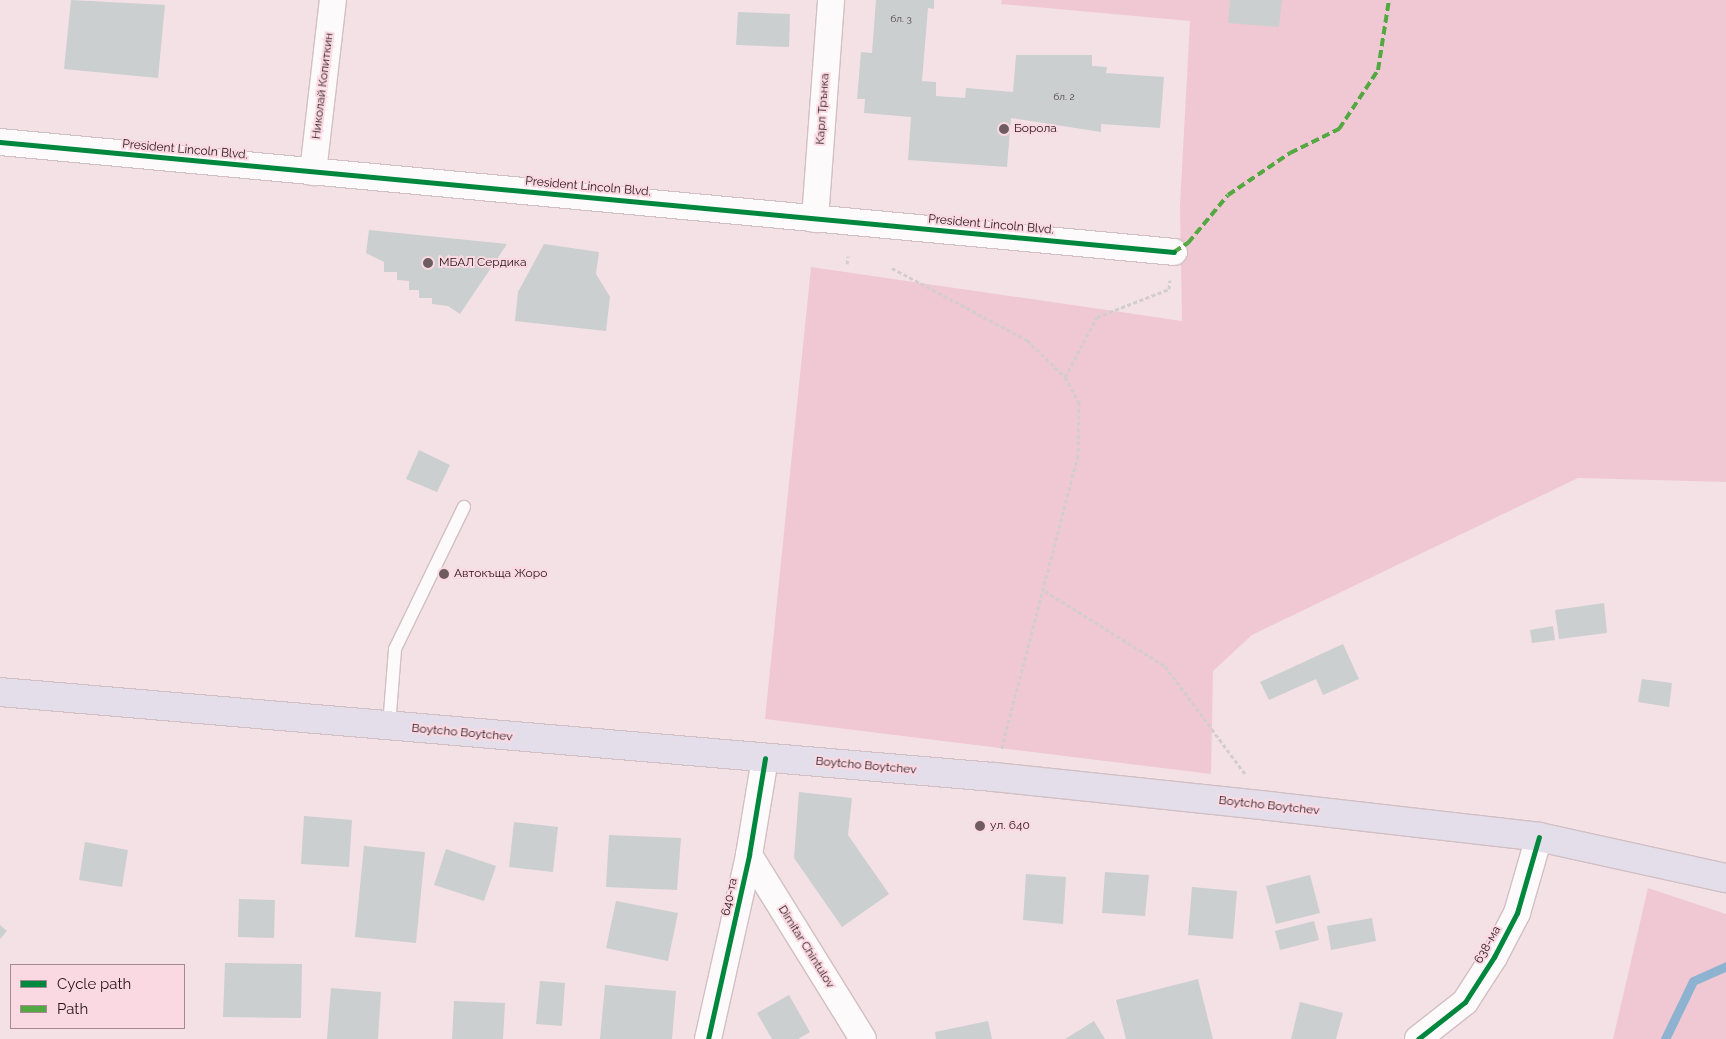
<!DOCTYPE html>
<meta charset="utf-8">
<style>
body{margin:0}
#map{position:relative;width:1726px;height:1039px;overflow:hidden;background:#f3e1e6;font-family:Raleway,sans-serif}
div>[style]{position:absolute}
.green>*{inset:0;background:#f0c8d4}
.stream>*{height:9px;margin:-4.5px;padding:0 4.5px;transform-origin:4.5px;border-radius:4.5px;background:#8eb3d0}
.building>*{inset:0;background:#cccfcf}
.path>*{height:3px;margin-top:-1.5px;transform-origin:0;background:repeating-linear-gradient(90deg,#d3cdcf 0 4px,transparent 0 6.5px)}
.roads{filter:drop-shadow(1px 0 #d1bfc4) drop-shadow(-1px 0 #d1bfc4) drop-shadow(0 1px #d1bfc4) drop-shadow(0 -1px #d1bfc4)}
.service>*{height:12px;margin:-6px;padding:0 6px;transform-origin:6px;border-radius:6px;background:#fdfafb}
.minor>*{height:26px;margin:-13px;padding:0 13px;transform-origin:13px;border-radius:13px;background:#fdfafb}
.trunk>*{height:28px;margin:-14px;padding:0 14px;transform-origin:14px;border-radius:14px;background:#e4deea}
.quiet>*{height:4px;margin-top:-2px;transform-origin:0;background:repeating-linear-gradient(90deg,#53a842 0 8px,transparent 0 12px)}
.cycleway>*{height:5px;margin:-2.5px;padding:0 2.5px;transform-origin:2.5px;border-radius:2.5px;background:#00873e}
.dots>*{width:14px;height:14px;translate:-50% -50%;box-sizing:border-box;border:2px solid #fbd9e3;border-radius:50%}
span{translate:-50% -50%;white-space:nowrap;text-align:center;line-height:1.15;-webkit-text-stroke:4px #fbd9e3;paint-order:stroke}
.number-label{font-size:10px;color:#504347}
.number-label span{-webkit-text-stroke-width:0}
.street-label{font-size:12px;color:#26141a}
.poi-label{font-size:12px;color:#26141a}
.left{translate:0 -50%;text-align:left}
.legend{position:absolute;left:10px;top:964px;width:175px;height:65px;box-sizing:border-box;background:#fbd9e3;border:1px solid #a68a93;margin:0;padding:6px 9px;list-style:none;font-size:15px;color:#26141a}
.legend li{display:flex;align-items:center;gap:10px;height:25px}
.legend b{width:25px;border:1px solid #a68a93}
</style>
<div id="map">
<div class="green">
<div style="clip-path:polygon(1002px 0,1726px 0,1726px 482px,1578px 478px,1252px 635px,1213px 671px,1211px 774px,765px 719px,811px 267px,1182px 321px,1180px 205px,1190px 21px,1001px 4px)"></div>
<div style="clip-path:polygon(1648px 888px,1726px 914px,1726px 1039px,1613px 1039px)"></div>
</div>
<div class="stream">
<div style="left:1665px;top:1039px;width:64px;rotate:-64.2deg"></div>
<div style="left:1693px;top:981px;width:36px;rotate:-24deg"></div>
</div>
<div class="building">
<div style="clip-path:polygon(71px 0,165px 5px,158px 78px,64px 69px)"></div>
<div style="clip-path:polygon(876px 0,934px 0,934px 9px,928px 8px,922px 81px,936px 82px,936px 96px,965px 98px,966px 88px,1013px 92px,1016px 55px,1092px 55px,1092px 66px,1107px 67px,1106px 73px,1164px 77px,1160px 128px,1101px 124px,1101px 132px,1011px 118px,1007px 167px,908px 160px,911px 117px,864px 113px,865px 99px,857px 99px,861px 52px,872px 53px)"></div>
<div style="clip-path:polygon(1230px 0,1282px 0,1279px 27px,1228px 23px)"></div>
<div style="clip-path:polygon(738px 12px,790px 14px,789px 47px,736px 45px)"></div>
<div style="clip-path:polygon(369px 230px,507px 244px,460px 314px,448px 306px,432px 304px,432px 298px,419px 298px,419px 290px,409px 290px,409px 281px,397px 280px,397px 272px,384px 272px,384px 262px,366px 253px)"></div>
<div style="clip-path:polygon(544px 244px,599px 252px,596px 274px,610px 297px,606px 331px,515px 321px,518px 292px)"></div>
<div style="clip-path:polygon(419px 450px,450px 465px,437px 492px,406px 479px)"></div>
<div style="clip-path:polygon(1604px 603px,1607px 633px,1559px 639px,1555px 610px)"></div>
<div style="clip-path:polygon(1553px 626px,1555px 640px,1532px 643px,1530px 630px)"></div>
<div style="clip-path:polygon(1343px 644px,1359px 679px,1323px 695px,1316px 679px,1269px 700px,1260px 682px)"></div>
<div style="clip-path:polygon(1642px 679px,1672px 683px,1669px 707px,1638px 702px)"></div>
<div style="clip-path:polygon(799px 792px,852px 798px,848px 835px,889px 894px,842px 927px,794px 858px)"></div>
<div style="clip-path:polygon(304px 816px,352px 820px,349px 867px,301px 864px)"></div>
<div style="clip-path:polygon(514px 822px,558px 827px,553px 872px,509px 867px)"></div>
<div style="clip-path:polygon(609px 835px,681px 838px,677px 890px,606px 887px)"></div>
<div style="clip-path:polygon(85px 842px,128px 850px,122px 887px,79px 880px)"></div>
<div style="clip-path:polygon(364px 846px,425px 852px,416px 943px,355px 937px)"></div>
<div style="clip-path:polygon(446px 849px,496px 866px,484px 901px,434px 885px)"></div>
<div style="clip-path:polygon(1105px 872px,1149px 875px,1145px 916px,1102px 913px)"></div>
<div style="clip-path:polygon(1026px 874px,1066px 877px,1063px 924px,1023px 920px)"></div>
<div style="clip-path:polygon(1310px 875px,1320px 913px,1276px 924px,1266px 886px)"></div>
<div style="clip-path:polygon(1192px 887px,1237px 891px,1233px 939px,1188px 935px)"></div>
<div style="clip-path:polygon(239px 899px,275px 900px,274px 938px,238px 937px)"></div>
<div style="clip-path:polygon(616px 901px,678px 913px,668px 961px,606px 948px)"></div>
<div style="clip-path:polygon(1372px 918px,1376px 941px,1331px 950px,1327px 926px)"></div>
<div style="clip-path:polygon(1314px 921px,1319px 940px,1280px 950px,1275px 931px)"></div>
<div style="clip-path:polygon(0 925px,7px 931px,0 939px)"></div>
<div style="clip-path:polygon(225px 963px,302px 964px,301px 1018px,223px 1017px)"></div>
<div style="clip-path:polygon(1198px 979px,1213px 1039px,1126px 1039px,1116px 1000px)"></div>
<div style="clip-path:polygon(540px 981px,565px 983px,562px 1026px,536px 1024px)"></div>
<div style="clip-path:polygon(605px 985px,676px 991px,672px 1039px,600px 1039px)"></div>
<div style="clip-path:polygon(331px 988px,381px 992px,378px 1039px,327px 1039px)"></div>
<div style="clip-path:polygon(789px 995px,810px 1032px,798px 1039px,772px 1039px,757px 1013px)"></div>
<div style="clip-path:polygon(454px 1001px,505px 1003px,503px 1039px,452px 1039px)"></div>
<div style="clip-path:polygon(1300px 1002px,1343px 1013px,1336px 1039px,1291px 1039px)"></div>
<div style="clip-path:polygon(988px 1021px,992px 1039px,936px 1039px,935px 1032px)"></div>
<div style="clip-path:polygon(1094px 1021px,1105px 1039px,1065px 1039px)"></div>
</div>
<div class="path">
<div style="left:847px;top:264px;width:8px;rotate:-83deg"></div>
<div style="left:892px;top:268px;width:153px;rotate:28.1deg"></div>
<div style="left:1027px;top:340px;width:53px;rotate:44.2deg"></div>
<div style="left:1065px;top:377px;width:29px;rotate:61deg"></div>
<div style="left:1079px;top:402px;width:53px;rotate:91.1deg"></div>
<div style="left:1078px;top:455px;width:305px;rotate:104.6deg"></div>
<div style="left:1065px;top:377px;width:68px;rotate:-61.9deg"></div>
<div style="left:1097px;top:317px;width:77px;rotate:-21.3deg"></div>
<div style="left:1169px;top:289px;width:9px;rotate:-84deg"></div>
<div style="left:1045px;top:591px;width:142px;rotate:32deg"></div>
<div style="left:1165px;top:666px;width:136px;rotate:53.4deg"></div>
</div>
<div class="roads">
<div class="service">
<div style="left:389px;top:726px;width:77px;rotate:-85.5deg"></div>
<div style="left:395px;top:649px;width:158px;rotate:-64.1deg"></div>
</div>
<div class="minor">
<div style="left:0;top:142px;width:1179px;rotate:5.35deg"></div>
<div style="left:313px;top:172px;width:173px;rotate:-83.4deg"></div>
<div style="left:815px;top:219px;width:220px;rotate:-85.8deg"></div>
<div style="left:749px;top:855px;width:216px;rotate:58.2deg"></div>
<div style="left:708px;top:1039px;width:189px;rotate:-77.4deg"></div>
<div style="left:749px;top:855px;width:98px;rotate:-80.6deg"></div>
<div style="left:1418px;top:1039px;width:60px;rotate:-38.2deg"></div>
<div style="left:1465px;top:1002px;width:54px;rotate:-57.2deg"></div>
<div style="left:1494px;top:957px;width:50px;rotate:-62.4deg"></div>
<div style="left:1517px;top:913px;width:79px;rotate:-73.9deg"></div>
</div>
<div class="trunk">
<div style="left:0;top:692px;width:998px;rotate:4.89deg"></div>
<div style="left:994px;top:777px;width:277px;rotate:6deg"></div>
<div style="left:1269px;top:806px;width:272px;rotate:6.5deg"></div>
<div style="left:1539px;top:837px;width:191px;rotate:12.4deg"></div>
</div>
</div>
<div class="quiet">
<div style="left:1174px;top:252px;width:17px;rotate:-33deg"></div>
<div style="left:1188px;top:243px;width:62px;rotate:-50.2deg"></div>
<div style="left:1228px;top:195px;width:75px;rotate:-34.1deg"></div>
<div style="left:1290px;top:153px;width:55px;rotate:-26.1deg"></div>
<div style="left:1339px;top:129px;width:71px;rotate:-56.5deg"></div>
<div style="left:1378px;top:70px;width:71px;rotate:-81.1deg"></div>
</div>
<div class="cycleway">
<div style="left:0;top:142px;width:1179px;rotate:5.35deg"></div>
<div style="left:708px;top:1039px;width:189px;rotate:-77.4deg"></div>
<div style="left:749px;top:855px;width:98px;rotate:-80.6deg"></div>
<div style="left:1418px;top:1039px;width:60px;rotate:-38.2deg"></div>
<div style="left:1465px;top:1002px;width:54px;rotate:-57.2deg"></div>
<div style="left:1494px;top:957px;width:50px;rotate:-62.4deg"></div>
<div style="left:1517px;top:913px;width:79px;rotate:-73.9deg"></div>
</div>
<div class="dots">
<div style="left:1004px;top:129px;background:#6e5c61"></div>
<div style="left:428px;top:263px;background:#6e5c61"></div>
<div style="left:444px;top:574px;background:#6e5c61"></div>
<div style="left:980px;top:826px;background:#6e5c61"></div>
</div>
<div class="number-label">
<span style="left:901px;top:19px">бл. 3</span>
<span style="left:1064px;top:97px">бл. 2</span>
</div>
<div class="street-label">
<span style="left:323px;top:86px;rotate:-83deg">Николай Копиткин</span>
<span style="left:823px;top:109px;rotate:-86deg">Карл Трънка</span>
<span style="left:185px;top:150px;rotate:5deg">President Lincoln Blvd.</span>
<span style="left:588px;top:187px;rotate:5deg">President Lincoln Blvd.</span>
<span style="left:991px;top:225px;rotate:5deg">President Lincoln Blvd.</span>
<span style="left:462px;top:733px;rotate:5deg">Boytcho Boytchev</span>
<span style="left:866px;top:766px;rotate:5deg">Boytcho Boytchev</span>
<span style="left:1269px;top:806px;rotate:6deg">Boytcho Boytchev</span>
<span style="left:730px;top:897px;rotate:-78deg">640-та</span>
<span style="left:1488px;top:945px;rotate:-61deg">638-ма</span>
<span style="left:806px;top:947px;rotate:58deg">Dimitar Chintulov</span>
</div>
<div class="poi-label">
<span class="left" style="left:1014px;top:129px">Борола</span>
<span class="left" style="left:439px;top:263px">МБАЛ Сердика</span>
<span class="left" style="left:454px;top:574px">Автокъща Жоро</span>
<span class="left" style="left:990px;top:826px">ул. 640</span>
</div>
<ul class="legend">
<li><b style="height:6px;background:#00873e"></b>Cycle path</li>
<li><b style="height:6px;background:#53a842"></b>Path</li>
</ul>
</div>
